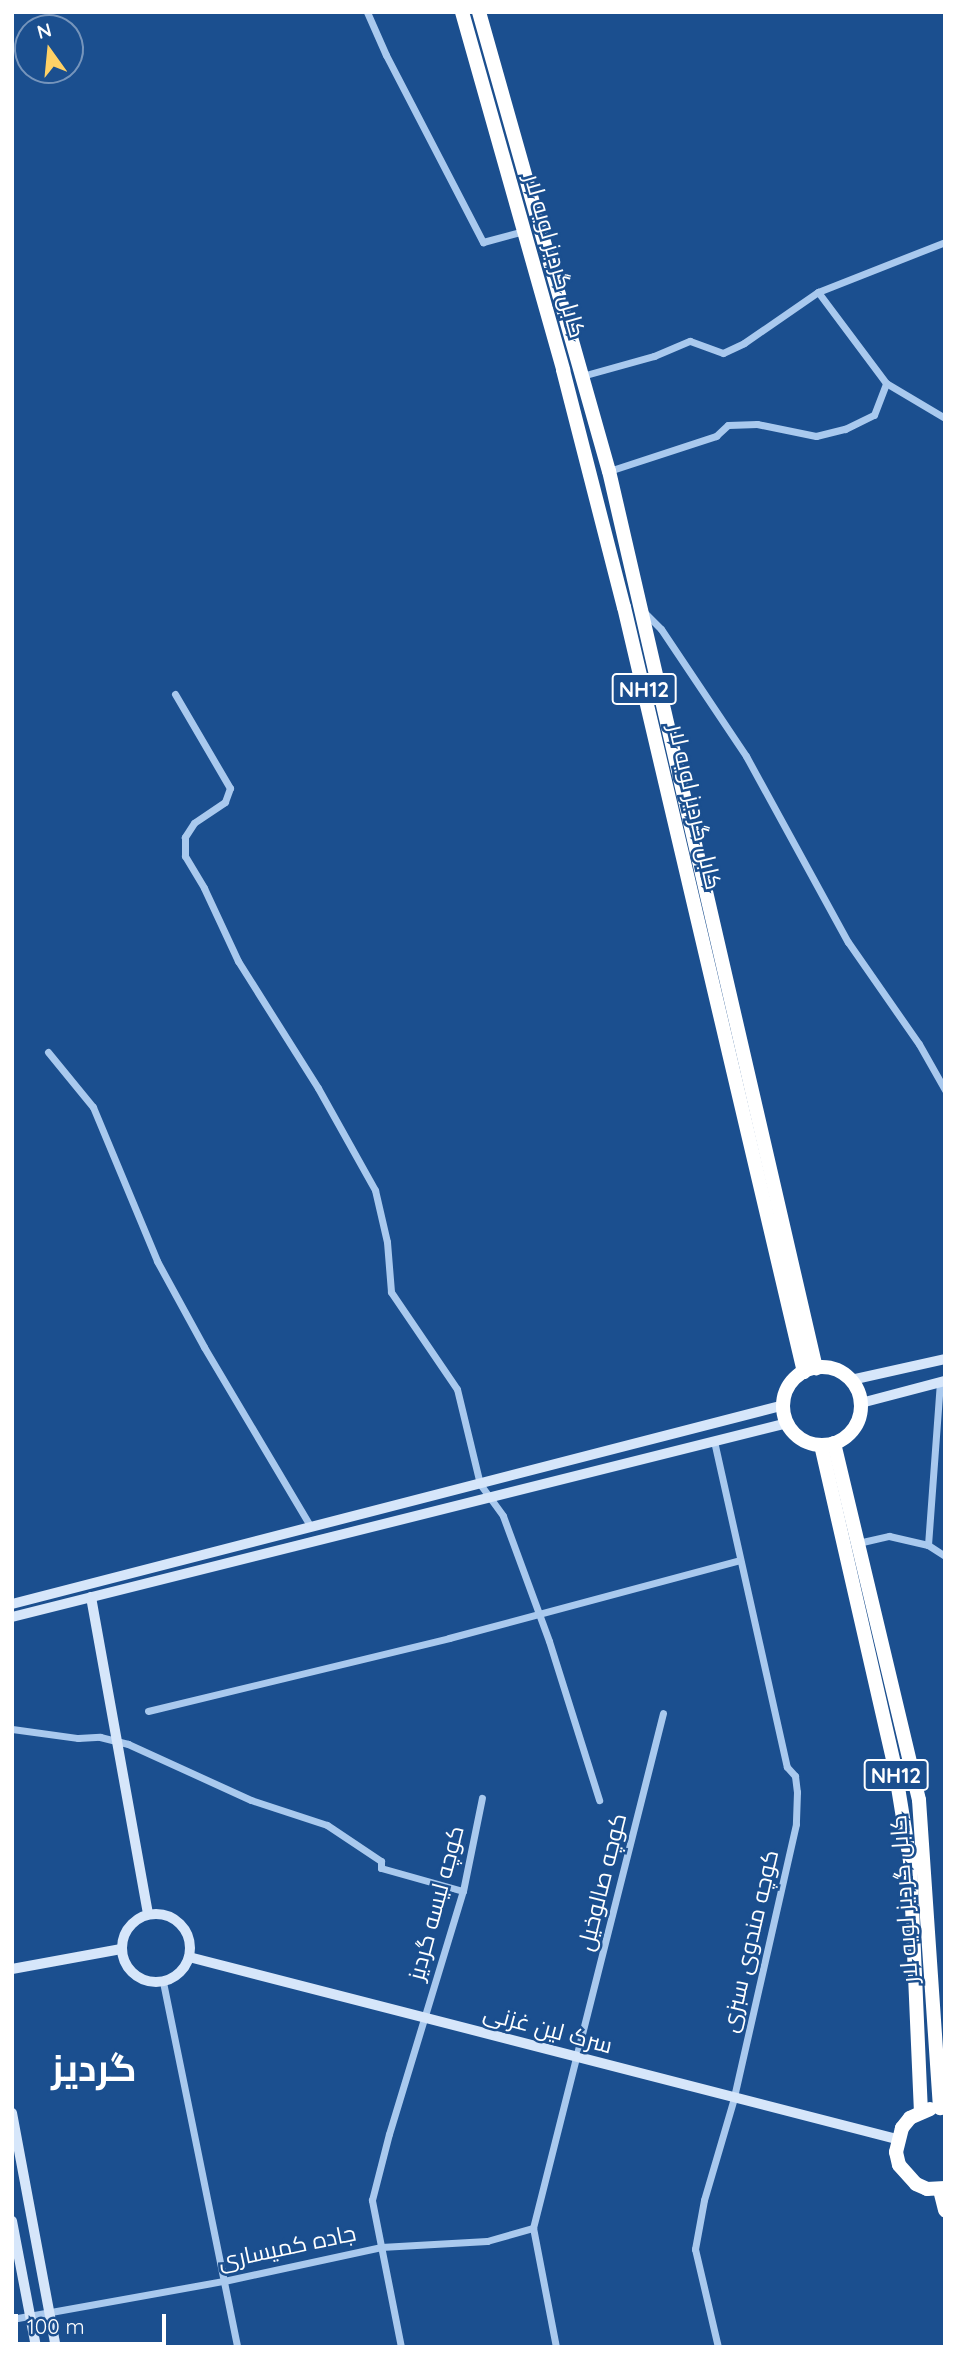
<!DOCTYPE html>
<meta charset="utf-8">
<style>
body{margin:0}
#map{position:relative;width:957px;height:2359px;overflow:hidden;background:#1b4f8f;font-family:Quicksand,Cairo,sans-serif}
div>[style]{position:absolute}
.street>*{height:7px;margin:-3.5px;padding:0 3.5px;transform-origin:3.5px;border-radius:3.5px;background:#a9c9ee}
.secondary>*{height:10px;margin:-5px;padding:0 5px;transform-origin:5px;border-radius:5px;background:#d6e6fa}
.secondary>.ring{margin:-5px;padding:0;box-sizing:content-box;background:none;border:10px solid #d6e6fa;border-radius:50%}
.highway>*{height:14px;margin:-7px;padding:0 7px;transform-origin:7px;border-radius:7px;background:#fff}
.highway>.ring{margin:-7px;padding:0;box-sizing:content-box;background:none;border:14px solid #fff;border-radius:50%}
span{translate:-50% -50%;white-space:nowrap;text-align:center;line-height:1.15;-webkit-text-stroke:5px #1b4f8f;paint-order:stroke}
.shield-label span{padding:2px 5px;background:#1b4f8f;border:2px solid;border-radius:5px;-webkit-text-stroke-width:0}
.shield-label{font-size:21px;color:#fff;font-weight:700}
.street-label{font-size:23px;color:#fff}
.town-label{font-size:37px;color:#fff;font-weight:700}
.frame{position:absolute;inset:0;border:14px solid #fff;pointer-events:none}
.north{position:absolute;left:14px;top:14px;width:70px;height:70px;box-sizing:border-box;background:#1b4f8f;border:2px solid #7695bc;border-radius:50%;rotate:345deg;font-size:19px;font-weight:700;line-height:28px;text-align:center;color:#fff}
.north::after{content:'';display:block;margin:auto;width:24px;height:32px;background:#ffd166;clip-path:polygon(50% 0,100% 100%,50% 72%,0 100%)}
.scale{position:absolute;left:14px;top:2314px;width:152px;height:32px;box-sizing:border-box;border:4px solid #fff;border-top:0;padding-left:9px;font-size:21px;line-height:24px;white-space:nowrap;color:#fff;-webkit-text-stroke:5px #1b4f8f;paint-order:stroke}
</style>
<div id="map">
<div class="street">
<div style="left:367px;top:12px;width:47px;rotate:66.2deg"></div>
<div style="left:386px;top:55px;width:211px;rotate:62.6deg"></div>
<div style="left:483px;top:242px;width:42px;rotate:-15deg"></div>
<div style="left:818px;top:292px;width:114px;rotate:53.2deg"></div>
<div style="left:886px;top:383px;width:69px;rotate:30.7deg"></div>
<div style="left:582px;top:376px;width:75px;rotate:-15.5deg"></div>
<div style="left:654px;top:356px;width:39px;rotate:-23deg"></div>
<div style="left:690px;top:341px;width:35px;rotate:20deg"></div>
<div style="left:723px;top:353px;width:23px;rotate:-25deg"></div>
<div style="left:744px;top:343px;width:90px;rotate:-34.6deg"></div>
<div style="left:818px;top:292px;width:136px;rotate:-21.5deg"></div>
<div style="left:609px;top:471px;width:113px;rotate:-18.1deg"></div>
<div style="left:716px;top:436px;width:16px;rotate:-43deg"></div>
<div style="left:728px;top:425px;width:29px;rotate:-2deg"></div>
<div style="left:757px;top:424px;width:60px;rotate:11.5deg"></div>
<div style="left:816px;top:436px;width:30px;rotate:-14deg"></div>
<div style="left:845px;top:429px;width:32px;rotate:-26deg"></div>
<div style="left:874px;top:415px;width:34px;rotate:-69deg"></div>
<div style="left:644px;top:612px;width:24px;rotate:45deg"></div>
<div style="left:661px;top:629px;width:153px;rotate:56.2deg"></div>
<div style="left:746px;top:756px;width:212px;rotate:61.3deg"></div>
<div style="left:848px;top:942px;width:124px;rotate:55.2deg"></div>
<div style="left:919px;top:1044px;width:53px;rotate:60.5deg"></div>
<div style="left:175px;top:694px;width:109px;rotate:59.7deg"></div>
<div style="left:230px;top:788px;width:15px;rotate:110deg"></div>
<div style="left:225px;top:802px;width:37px;rotate:146deg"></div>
<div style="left:194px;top:823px;width:17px;rotate:123deg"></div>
<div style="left:185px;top:837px;width:19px;rotate:90deg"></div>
<div style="left:185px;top:856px;width:37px;rotate:59deg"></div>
<div style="left:204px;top:888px;width:81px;rotate:65deg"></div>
<div style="left:238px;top:961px;width:150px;rotate:57.8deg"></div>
<div style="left:318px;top:1088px;width:117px;rotate:60.8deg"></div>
<div style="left:375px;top:1190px;width:53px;rotate:77deg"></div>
<div style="left:387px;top:1242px;width:50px;rotate:85.4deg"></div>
<div style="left:391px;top:1292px;width:117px;rotate:55.8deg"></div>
<div style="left:457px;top:1389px;width:98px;rotate:76.4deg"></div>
<div style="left:480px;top:1484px;width:39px;rotate:54deg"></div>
<div style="left:503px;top:1516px;width:133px;rotate:69.8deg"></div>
<div style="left:549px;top:1641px;width:167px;rotate:72.5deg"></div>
<div style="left:48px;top:1052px;width:71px;rotate:50.7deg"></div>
<div style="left:93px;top:1107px;width:167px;rotate:67.4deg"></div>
<div style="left:157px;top:1261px;width:98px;rotate:61.3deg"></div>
<div style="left:204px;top:1347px;width:209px;rotate:59.3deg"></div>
<div style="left:714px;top:1441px;width:334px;rotate:77.4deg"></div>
<div style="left:787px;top:1767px;width:12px;rotate:48deg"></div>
<div style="left:795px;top:1776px;width:16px;rotate:83deg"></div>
<div style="left:797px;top:1792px;width:32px;rotate:92deg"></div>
<div style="left:796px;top:1824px;width:281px;rotate:102.8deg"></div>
<div style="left:734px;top:2098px;width:106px;rotate:106.4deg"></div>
<div style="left:704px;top:2200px;width:50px;rotate:100.4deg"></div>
<div style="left:695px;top:2249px;width:101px;rotate:76.8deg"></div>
<div style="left:858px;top:1543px;width:32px;rotate:-13deg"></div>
<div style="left:889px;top:1536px;width:40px;rotate:13deg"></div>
<div style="left:928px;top:1545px;width:20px;rotate:33deg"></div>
<div style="left:928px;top:1545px;width:163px;rotate:-85.8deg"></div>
<div style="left:148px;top:1711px;width:310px;rotate:-13.6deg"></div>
<div style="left:449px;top:1638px;width:301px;rotate:-15deg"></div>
<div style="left:12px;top:1729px;width:67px;rotate:7.8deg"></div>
<div style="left:78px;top:1738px;width:22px;rotate:-3deg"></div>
<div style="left:100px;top:1737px;width:29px;rotate:14deg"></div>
<div style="left:128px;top:1744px;width:135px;rotate:24.5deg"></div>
<div style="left:251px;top:1800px;width:80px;rotate:18.2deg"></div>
<div style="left:327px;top:1825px;width:65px;rotate:33.7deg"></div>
<div style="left:381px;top:1861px;width:7px;rotate:90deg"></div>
<div style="left:381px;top:1868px;width:85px;rotate:15.7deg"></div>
<div style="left:163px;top:1982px;width:372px;rotate:78.5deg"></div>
<div style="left:12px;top:2319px;width:215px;rotate:-10.2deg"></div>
<div style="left:224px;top:2281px;width:161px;rotate:-12.2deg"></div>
<div style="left:381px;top:2247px;width:106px;rotate:-3.2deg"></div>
<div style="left:487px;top:2241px;width:48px;rotate:-15.8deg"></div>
<div style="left:401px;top:2347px;width:150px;rotate:-101.2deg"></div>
<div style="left:372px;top:2200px;width:68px;rotate:-75.6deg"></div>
<div style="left:389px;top:2134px;width:254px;rotate:-73.1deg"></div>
<div style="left:463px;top:1891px;width:95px;rotate:-78.5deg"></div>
<div style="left:556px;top:2347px;width:121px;rotate:-100.9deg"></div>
<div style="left:533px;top:2228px;width:531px;rotate:-75.83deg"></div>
</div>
<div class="secondary">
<div style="left:851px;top:1380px;width:96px;rotate:-12.6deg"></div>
<div style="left:861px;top:1403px;width:87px;rotate:-14.7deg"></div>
<div style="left:91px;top:1597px;width:322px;rotate:79.8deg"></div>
<div style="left:12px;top:1604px;width:797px;rotate:-14.45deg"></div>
<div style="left:12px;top:1617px;width:799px;rotate:-14.05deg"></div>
<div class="ring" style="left:122px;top:1914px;width:58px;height:58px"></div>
<div style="left:189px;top:1957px;width:731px;rotate:14.42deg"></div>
<div style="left:12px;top:1969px;width:111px;rotate:-10.4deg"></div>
<div style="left:12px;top:2113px;width:238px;rotate:79.4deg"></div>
<div style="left:12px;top:2221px;width:128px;rotate:79.2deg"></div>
</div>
<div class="highway">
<div style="left:462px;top:12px;width:372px;rotate:74.2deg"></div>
<div style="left:563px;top:370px;width:245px;rotate:75.6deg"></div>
<div style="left:624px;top:607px;width:786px;rotate:76.76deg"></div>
<div style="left:479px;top:12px;width:477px;rotate:74.2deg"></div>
<div style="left:609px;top:471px;width:921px;rotate:77.01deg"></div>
<div class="ring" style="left:783px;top:1367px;width:64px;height:64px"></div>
<div style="left:834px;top:1443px;width:367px;rotate:76.6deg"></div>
<div style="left:919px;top:1800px;width:309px;rotate:86.1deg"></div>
<div style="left:821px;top:1445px;width:332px;rotate:77.1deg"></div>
<div style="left:895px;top:1769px;width:93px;rotate:80.7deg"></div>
<div style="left:910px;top:1861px;width:250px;rotate:87.5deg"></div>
<div style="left:930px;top:2109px;width:22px;rotate:156deg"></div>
<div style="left:910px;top:2118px;width:13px;rotate:129deg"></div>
<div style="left:902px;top:2128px;width:25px;rotate:104deg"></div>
<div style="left:896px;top:2152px;width:13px;rotate:77deg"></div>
<div style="left:899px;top:2165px;width:25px;rotate:48deg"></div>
<div style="left:916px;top:2184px;width:12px;rotate:24deg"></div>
<div style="left:927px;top:2189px;width:18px;rotate:-3deg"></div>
<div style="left:940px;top:2190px;width:21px;rotate:76deg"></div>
</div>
<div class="shield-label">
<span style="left:644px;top:689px">NH12</span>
<span style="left:896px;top:1775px">NH12</span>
</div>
<div class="street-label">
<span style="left:555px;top:256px;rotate:74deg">کابل گردیز لویه لار</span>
<span style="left:695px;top:807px;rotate:77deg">کابل گردیز لویه لار</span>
<span style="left:602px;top:1882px;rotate:-76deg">کوچه صالوخیل</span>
<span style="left:904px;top:1899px;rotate:-94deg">کابل گردیز لویه لار</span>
<span style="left:436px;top:1903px;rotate:-75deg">کوچه لیسه گردیز</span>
<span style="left:750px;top:1941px;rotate:-77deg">کوچه مندوی سبزی</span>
<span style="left:548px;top:2029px;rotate:15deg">سرک لین غزنی</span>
<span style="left:287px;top:2247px;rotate:-12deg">جاده کمیساری</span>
</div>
<div class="town-label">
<span style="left:94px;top:2067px">گردیز</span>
</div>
<div class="frame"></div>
<div class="north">N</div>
<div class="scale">100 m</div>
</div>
